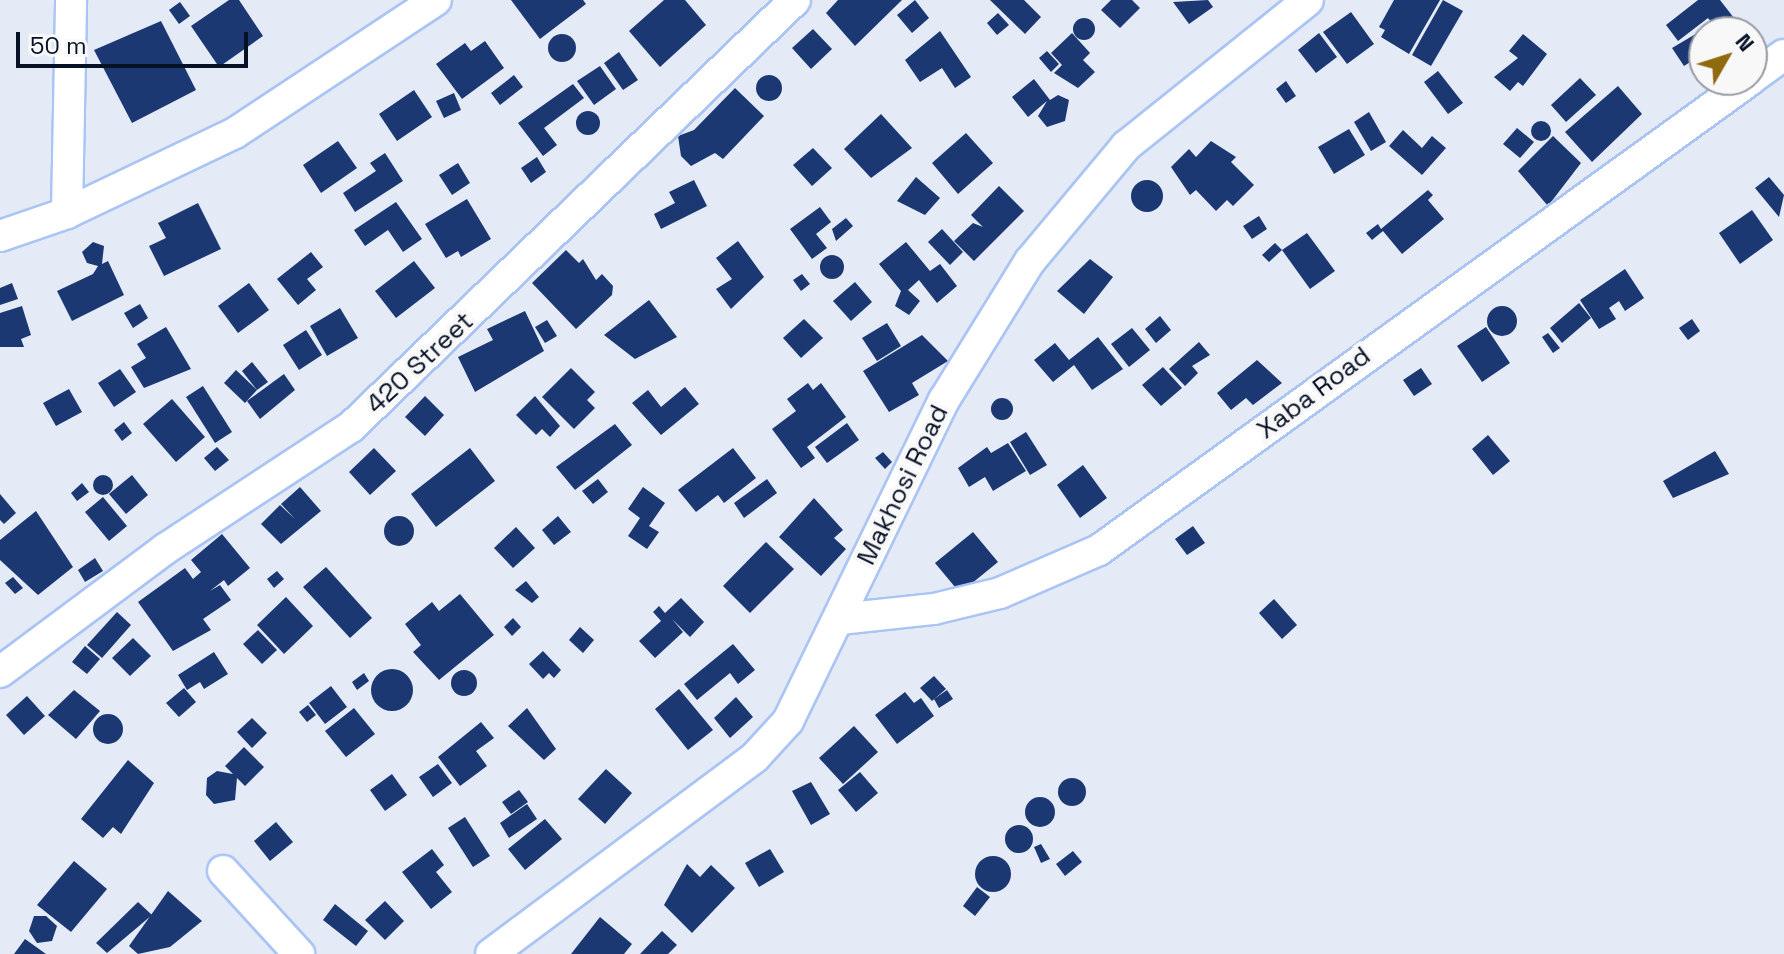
<!DOCTYPE html>
<style>
body{margin:0}
#map{position:relative;width:1784px;height:954px;overflow:hidden;background:#e4ebf7;font-family:"Space Grotesk",sans-serif}
div>[style]{position:absolute}
.building>*{inset:0;background:#1b3873}
.round{border-radius:50%}
.roads{filter:drop-shadow(2px 0 #aac4f4) drop-shadow(-2px 0 #aac4f4) drop-shadow(0 2px #aac4f4) drop-shadow(0 -2px #aac4f4)}
.minor>*{height:30px;margin:-15px;padding:0 15px;transform-origin:15px;border-radius:15px;background:#fff}
span{translate:-50% -50%;white-space:nowrap;text-align:center;line-height:1.15;-webkit-text-stroke:8px #f8f8f8;paint-order:stroke}
.street-label{font-size:26px;color:#071126}
.north{position:absolute;left:1688px;top:16px;width:80px;height:80px;box-sizing:border-box;background:#f8f8f8;border:2px solid #989ca4;border-radius:50%;rotate:51deg;font-size:22px;font-weight:700;line-height:32px;text-align:center;color:#071126}
.north::after{content:'';display:block;margin:auto;width:28px;height:36px;background:#8f6a0f;clip-path:polygon(50% 0,100% 100%,50% 72%,0 100%)}
.scale{position:absolute;left:16px;top:32px;width:232px;height:36px;box-sizing:border-box;border:4px solid #071126;border-top:0;padding-left:10px;font-size:24px;line-height:28px;white-space:nowrap;color:#071126;-webkit-text-stroke:6px #f8f8f8;paint-order:stroke}
</style>
<div id="map">
<div class="building">
<div style="clip-path:polygon(229px 0,239px 0,263px 36px,219px 67px,191px 26px)"></div>
<div style="clip-path:polygon(511px 0,583px 0,586px 4px,540px 39px)"></div>
<div style="clip-path:polygon(664px 0,685px 0,706px 25px,660px 67px,629px 31px)"></div>
<div style="clip-path:polygon(838px 0,902px 0,855px 46px,826px 13px)"></div>
<div style="clip-path:polygon(915px 0,929px 18px,912px 33px,897px 15px)"></div>
<div style="clip-path:polygon(990px 0,1024px 0,1041px 17px,1025px 34px)"></div>
<div style="clip-path:polygon(1111px 0,1132px 0,1140px 8px,1120px 28px,1101px 10px)"></div>
<div style="clip-path:polygon(1208px 0,1213px 7px,1189px 24px,1173px 2px)"></div>
<div style="clip-path:polygon(1394px 0,1440px 0,1409px 54px,1381px 37px,1385px 30px,1379px 27px)"></div>
<div style="clip-path:polygon(1443px 0,1463px 11px,1431px 66px,1412px 55px)"></div>
<div style="clip-path:polygon(1698px 0,1720px 0,1734px 18px,1718px 31px,1708px 18px,1678px 41px,1666px 25px)"></div>
<div style="clip-path:polygon(180px 2px,190px 16px,179px 24px,169px 10px)"></div>
<div style="clip-path:polygon(1351px 12px,1374px 44px,1347px 64px,1323px 32px)"></div>
<div style="clip-path:polygon(998px 13px,1009px 25px,997px 35px,987px 23px)"></div>
<div class="round" style="left:1073px;top:18px;width:22px;height:22px"></div>
<div style="clip-path:polygon(161px 21px,196px 90px,132px 123px,94px 50px)"></div>
<div style="clip-path:polygon(813px 29px,832px 49px,811px 69px,792px 48px)"></div>
<div style="clip-path:polygon(940px 31px,971px 77px,955px 88px,942px 68px,920px 82px,905px 60px)"></div>
<div style="clip-path:polygon(1699px 32px,1704px 53px,1684px 66px,1672px 48px)"></div>
<div style="clip-path:polygon(1072px 33px,1090px 53px,1083px 60px,1095px 72px,1078px 88px,1054px 73px,1062px 65px,1051px 53px)"></div>
<div style="clip-path:polygon(1319px 33px,1337px 57px,1316px 73px,1298px 50px)"></div>
<div style="clip-path:polygon(1523px 34px,1547px 54px,1523px 86px,1518px 82px,1510px 91px,1494px 77px,1518px 58px,1509px 51px)"></div>
<div class="round" style="left:548px;top:34px;width:28px;height:28px"></div>
<div style="clip-path:polygon(485px 41px,504px 68px,462px 99px,436px 64px,465px 43px,471px 51px)"></div>
<div style="clip-path:polygon(1047px 51px,1059px 64px,1051px 72px,1039px 58px)"></div>
<div style="clip-path:polygon(619px 52px,638px 80px,623px 90px,604px 63px)"></div>
<div style="clip-path:polygon(600px 66px,616px 89px,594px 105px,577px 81px)"></div>
<div style="clip-path:polygon(1438px 71px,1463px 103px,1448px 114px,1424px 82px)"></div>
<div class="round" style="left:756px;top:75px;width:26px;height:26px"></div>
<div style="clip-path:polygon(514px 75px,523px 87px,500px 105px,491px 93px)"></div>
<div style="clip-path:polygon(1580px 78px,1596px 95px,1566px 122px,1551px 105px)"></div>
<div style="clip-path:polygon(1034px 79px,1050px 100px,1058px 95px,1069px 100px,1065px 121px,1047px 127px,1038px 116px,1047px 101px,1028px 117px,1012px 97px)"></div>
<div style="clip-path:polygon(1286px 81px,1296px 96px,1286px 103px,1276px 89px)"></div>
<div style="clip-path:polygon(573px 84px,584px 98px,544px 128px,557px 145px,543px 156px,518px 123px)"></div>
<div style="clip-path:polygon(1618px 86px,1642px 114px,1592px 162px,1565px 132px)"></div>
<div style="clip-path:polygon(735px 88px,764px 116px,723px 159px,715px 153px,691px 166px,681px 156px,678px 136px,694px 130px)"></div>
<div style="clip-path:polygon(414px 90px,432px 117px,397px 141px,379px 114px)"></div>
<div style="clip-path:polygon(454px 93px,461px 110px,444px 118px,436px 101px)"></div>
<div class="round" style="left:576px;top:111px;width:24px;height:24px"></div>
<div style="clip-path:polygon(1369px 112px,1386px 142px,1371px 151px,1354px 122px)"></div>
<div style="clip-path:polygon(881px 114px,912px 148px,871px 178px,844px 149px)"></div>
<div class="round" style="left:1531px;top:121px;width:20px;height:20px"></div>
<div style="clip-path:polygon(1517px 128px,1534px 142px,1520px 158px,1503px 144px)"></div>
<div style="clip-path:polygon(1349px 129px,1365px 155px,1334px 174px,1318px 147px)"></div>
<div style="clip-path:polygon(1403px 130px,1422px 148px,1432px 136px,1446px 148px,1422px 175px,1389px 146px)"></div>
<div style="clip-path:polygon(966px 133px,993px 163px,958px 194px,932px 163px)"></div>
<div style="clip-path:polygon(1553px 136px,1581px 163px,1548px 206px,1518px 171px)"></div>
<div style="clip-path:polygon(338px 141px,357px 168px,321px 193px,303px 165px)"></div>
<div style="clip-path:polygon(1211px 141px,1236px 157px,1231px 162px,1254px 185px,1233px 206px,1227px 200px,1216px 211px,1196px 190px,1190px 195px,1171px 167px,1189px 149px,1196px 157px)"></div>
<div style="clip-path:polygon(813px 148px,832px 168px,812px 186px,793px 165px)"></div>
<div style="clip-path:polygon(385px 153px,403px 181px,355px 212px,343px 193px,376px 171px,370px 163px)"></div>
<div style="clip-path:polygon(537px 157px,546px 172px,531px 183px,521px 168px)"></div>
<div style="clip-path:polygon(458px 163px,470px 183px,452px 195px,439px 175px)"></div>
<div style="clip-path:polygon(916px 177px,940px 198px,925px 215px,897px 201px)"></div>
<div style="clip-path:polygon(1769px 177px,1784px 195px,1779px 217px,1755px 188px)"></div>
<div style="clip-path:polygon(694px 180px,707px 206px,661px 229px,654px 214px,675px 203px,669px 192px)"></div>
<div class="round" style="left:1131px;top:180px;width:32px;height:32px"></div>
<div style="clip-path:polygon(999px 186px,1024px 211px,974px 261px,954px 241px,973px 223px,983px 227px,971px 215px)"></div>
<div style="clip-path:polygon(1428px 190px,1433px 195px,1428px 200px,1444px 219px,1402px 254px,1383px 231px,1372px 240px,1366px 233px,1378px 224px,1381px 229px)"></div>
<div style="clip-path:polygon(467px 199px,491px 239px,461px 257px,458px 251px,446px 258px,425px 224px)"></div>
<div style="clip-path:polygon(396px 202px,422px 239px,403px 252px,388px 230px,365px 246px,354px 230px)"></div>
<div style="clip-path:polygon(198px 203px,221px 249px,164px 276px,149px 246px,166px 238px,158px 223px)"></div>
<div style="clip-path:polygon(820px 207px,831px 222px,816px 234px,827px 248px,812px 259px,790px 229px)"></div>
<div style="clip-path:polygon(1752px 210px,1773px 240px,1740px 264px,1719px 233px)"></div>
<div style="clip-path:polygon(1259px 216px,1267px 229px,1252px 239px,1243px 226px)"></div>
<div style="clip-path:polygon(846px 218px,853px 226px,836px 241px,832px 229px)"></div>
<div style="clip-path:polygon(942px 229px,963px 252px,950px 265px,928px 242px)"></div>
<div style="clip-path:polygon(1307px 233px,1335px 271px,1310px 289px,1282px 250px)"></div>
<div style="clip-path:polygon(738px 241px,764px 277px,731px 309px,716px 289px,732px 279px,716px 258px)"></div>
<div style="clip-path:polygon(93px 242px,104px 246px,102px 264px,108px 261px,124px 295px,72px 321px,57px 291px,93px 274px,98px 266px,87px 263px,82px 252px)"></div>
<div style="clip-path:polygon(906px 242px,930px 271px,940px 264px,957px 286px,937px 303px,919px 280px,908px 290px,920px 301px,909px 315px,895px 306px,901px 291px,879px 264px)"></div>
<div style="clip-path:polygon(1275px 243px,1282px 250px,1269px 262px,1262px 255px)"></div>
<div style="clip-path:polygon(566px 250px,579px 263px,583px 259px,596px 280px,602px 274px,613px 286px,612px 295px,576px 329px,532px 283px)"></div>
<div style="clip-path:polygon(311px 252px,323px 267px,307px 279px,316px 290px,298px 305px,277px 279px)"></div>
<div class="round" style="left:820px;top:255px;width:24px;height:24px"></div>
<div style="clip-path:polygon(1090px 259px,1113px 277px,1084px 314px,1057px 291px)"></div>
<div style="clip-path:polygon(414px 261px,435px 288px,396px 318px,375px 291px)"></div>
<div style="clip-path:polygon(1625px 269px,1644px 298px,1625px 311px,1619px 301px,1609px 308px,1616px 319px,1599px 329px,1580px 300px)"></div>
<div style="clip-path:polygon(802px 274px,810px 284px,801px 291px,793px 280px)"></div>
<div style="clip-path:polygon(855px 282px,872px 302px,851px 321px,833px 301px)"></div>
<div style="clip-path:polygon(12px 283px,18px 299px,0 305px,0 288px)"></div>
<div style="clip-path:polygon(249px 283px,269px 310px,238px 333px,218px 306px)"></div>
<div style="clip-path:polygon(649px 300px,677px 337px,635px 359px,604px 335px)"></div>
<div style="clip-path:polygon(1579px 303px,1591px 318px,1562px 343px,1550px 328px)"></div>
<div style="clip-path:polygon(140px 304px,148px 318px,133px 328px,124px 313px)"></div>
<div style="clip-path:polygon(22px 306px,31px 335px,21px 339px,24px 347px,0 347px,0 313px)"></div>
<div class="round" style="left:1487px;top:306px;width:30px;height:30px"></div>
<div style="clip-path:polygon(340px 308px,358px 338px,327px 356px,310px 326px)"></div>
<div style="clip-path:polygon(525px 311px,544px 351px,475px 392px,458px 357px,493px 340px,487px 329px)"></div>
<div style="clip-path:polygon(1160px 316px,1171px 330px,1156px 343px,1145px 329px)"></div>
<div style="clip-path:polygon(804px 319px,823px 338px,801px 358px,783px 338px)"></div>
<div style="clip-path:polygon(1692px 319px,1700px 331px,1688px 340px,1679px 328px)"></div>
<div style="clip-path:polygon(547px 320px,557px 336px,545px 343px,535px 327px)"></div>
<div style="clip-path:polygon(887px 323px,901px 346px,877px 361px,862px 338px)"></div>
<div style="clip-path:polygon(166px 327px,191px 369px,144px 388px,131px 367px,146px 358px,137px 344px)"></div>
<div style="clip-path:polygon(1486px 327px,1510px 363px,1482px 382px,1457px 346px)"></div>
<div style="clip-path:polygon(1132px 328px,1150px 350px,1129px 367px,1111px 344px)"></div>
<div style="clip-path:polygon(306px 330px,322px 355px,299px 370px,283px 345px)"></div>
<div style="clip-path:polygon(1548px 333px,1560px 348px,1553px 353px,1542px 337px)"></div>
<div style="clip-path:polygon(922px 335px,948px 361px,912px 383px,919px 395px,889px 412px,863px 371px)"></div>
<div style="clip-path:polygon(1098px 337px,1123px 369px,1092px 390px,1074px 365px,1053px 382px,1034px 360px,1055px 343px,1069px 360px)"></div>
<div style="clip-path:polygon(1199px 342px,1210px 355px,1192px 366px,1198px 373px,1185px 386px,1169px 369px)"></div>
<div style="clip-path:polygon(1257px 360px,1282px 383px,1253px 405px,1246px 398px,1231px 410px,1217px 393px)"></div>
<div style="clip-path:polygon(252px 362px,268px 382px,257px 390px,242px 371px)"></div>
<div style="clip-path:polygon(1163px 367px,1182px 388px,1161px 406px,1142px 385px)"></div>
<div style="clip-path:polygon(571px 368px,595px 392px,587px 400px,595px 408px,574px 429px,542px 397px)"></div>
<div style="clip-path:polygon(1421px 368px,1432px 384px,1414px 396px,1403px 380px)"></div>
<div style="clip-path:polygon(120px 369px,136px 392px,114px 407px,98px 383px)"></div>
<div style="clip-path:polygon(236px 370px,257px 390px,245px 403px,224px 383px)"></div>
<div style="clip-path:polygon(284px 374px,295px 390px,260px 419px,247px 401px)"></div>
<div style="clip-path:polygon(808px 383px,813px 390px,821px 383px,846px 417px,807px 447px,815px 458px,801px 468px,772px 429px,796px 411px,787px 399px)"></div>
<div style="clip-path:polygon(203px 386px,232px 432px,215px 443px,186px 397px)"></div>
<div style="clip-path:polygon(685px 387px,699px 404px,661px 435px,632px 403px,648px 390px,661px 407px)"></div>
<div style="clip-path:polygon(69px 389px,82px 412px,56px 426px,43px 403px)"></div>
<div style="clip-path:polygon(425px 396px,444px 415px,425px 436px,405px 417px)"></div>
<div style="clip-path:polygon(535px 396px,560px 426px,550px 437px,542px 429px,536px 435px,516px 415px)"></div>
<div class="round" style="left:991px;top:398px;width:22px;height:22px"></div>
<div style="clip-path:polygon(172px 399px,205px 437px,176px 462px,143px 424px)"></div>
<div style="clip-path:polygon(124px 422px,132px 433px,122px 441px,114px 430px)"></div>
<div style="clip-path:polygon(847px 423px,859px 440px,827px 463px,815px 447px)"></div>
<div style="clip-path:polygon(615px 424px,632px 445px,575px 490px,556px 467px)"></div>
<div style="clip-path:polygon(1026px 432px,1047px 465px,1030px 475px,1010px 442px)"></div>
<div style="clip-path:polygon(1488px 435px,1510px 461px,1493px 475px,1472px 449px)"></div>
<div style="clip-path:polygon(1008px 443px,1026px 471px,993px 491px,985px 477px,969px 487px,958px 468px,987px 447px,991px 453px)"></div>
<div style="clip-path:polygon(217px 447px,229px 460px,215px 471px,204px 458px)"></div>
<div style="clip-path:polygon(374px 448px,396px 471px,370px 495px,349px 472px)"></div>
<div style="clip-path:polygon(470px 448px,495px 481px,436px 527px,411px 494px)"></div>
<div style="clip-path:polygon(733px 448px,756px 478px,724px 503px,718px 495px,696px 512px,678px 490px)"></div>
<div style="clip-path:polygon(1715px 451px,1729px 474px,1673px 498px,1663px 481px)"></div>
<div style="clip-path:polygon(883px 452px,892px 462px,885px 469px,875px 458px)"></div>
<div style="clip-path:polygon(1083px 465px,1107px 498px,1080px 518px,1057px 485px)"></div>
<div style="clip-path:polygon(132px 475px,148px 495px,126px 514px,109px 494px)"></div>
<div class="round" style="left:93px;top:475px;width:20px;height:20px"></div>
<div style="clip-path:polygon(598px 479px,608px 492px,593px 504px,582px 491px)"></div>
<div style="clip-path:polygon(767px 479px,777px 493px,744px 518px,734px 503px)"></div>
<div style="clip-path:polygon(82px 483px,89px 492px,77px 501px,71px 493px)"></div>
<div style="clip-path:polygon(300px 487px,321px 511px,281px 544px,261px 524px,280px 505px,295px 519px,281px 504px)"></div>
<div style="clip-path:polygon(643px 487px,665px 503px,649px 526px,659px 532px,647px 549px,628px 536px,640px 518px,628px 509px)"></div>
<div style="clip-path:polygon(0 494px,16px 513px,4px 524px,0 520px)"></div>
<div style="clip-path:polygon(103px 497px,127px 526px,109px 541px,85px 512px)"></div>
<div style="clip-path:polygon(814px 498px,843px 530px,834px 538px,846px 549px,821px 576px,779px 537px)"></div>
<div style="clip-path:polygon(36px 511px,73px 567px,38px 595px,0 560px,0 540px)"></div>
<div style="clip-path:polygon(558px 516px,571px 532px,554px 545px,542px 530px)"></div>
<div class="round" style="left:384px;top:516px;width:30px;height:30px"></div>
<div style="clip-path:polygon(1193px 526px,1205px 543px,1187px 555px,1175px 539px)"></div>
<div style="clip-path:polygon(516px 527px,535px 548px,513px 568px,494px 548px)"></div>
<div style="clip-path:polygon(973px 532px,998px 562px,960px 593px,935px 563px)"></div>
<div style="clip-path:polygon(222px 534px,250px 568px,228px 586px,224px 580px,210px 591px,220px 585px,231px 600px,203px 619px,211px 630px,173px 651px,138px 602px,185px 568px,193px 579px,201px 572px,191px 560px)"></div>
<div style="clip-path:polygon(766px 542px,794px 569px,750px 613px,723px 586px)"></div>
<div style="clip-path:polygon(95px 558px,103px 571px,85px 582px,78px 570px)"></div>
<div style="clip-path:polygon(326px 567px,372px 618px,350px 638px,303px 587px)"></div>
<div style="clip-path:polygon(277px 571px,284px 579px,274px 588px,267px 579px)"></div>
<div style="clip-path:polygon(13px 577px,23px 588px,15px 594px,5px 583px)"></div>
<div style="clip-path:polygon(526px 581px,539px 597px,532px 603px,515px 590px)"></div>
<div style="clip-path:polygon(460px 594px,494px 635px,439px 680px,413px 652px,421px 645px,405px 624px,432px 602px,439px 611px)"></div>
<div style="clip-path:polygon(286px 597px,313px 626px,284px 654px,257px 625px)"></div>
<div style="clip-path:polygon(681px 598px,704px 622px,690px 637px,672px 619px,683px 632px,655px 658px,639px 641px,661px 621px,653px 612px,659px 606px,665px 613px)"></div>
<div style="clip-path:polygon(1274px 599px,1297px 625px,1282px 639px,1259px 613px)"></div>
<div style="clip-path:polygon(117px 612px,131px 625px,102px 658px,87px 645px)"></div>
<div style="clip-path:polygon(513px 618px,521px 627px,512px 636px,504px 627px)"></div>
<div style="clip-path:polygon(580px 627px,594px 640px,583px 653px,569px 640px)"></div>
<div style="clip-path:polygon(258px 630px,277px 650px,262px 664px,243px 644px)"></div>
<div style="clip-path:polygon(133px 638px,151px 656px,130px 676px,112px 658px)"></div>
<div style="clip-path:polygon(733px 644px,755px 670px,738px 684px,730px 673px,697px 700px,684px 684px)"></div>
<div style="clip-path:polygon(85px 646px,100px 659px,87px 674px,72px 662px)"></div>
<div style="clip-path:polygon(543px 651px,561px 670px,554px 678px,549px 673px,543px 679px,529px 664px)"></div>
<div style="clip-path:polygon(214px 652px,228px 674px,204px 689px,200px 682px,187px 690px,178px 675px)"></div>
<div class="round" style="left:371px;top:669px;width:42px;height:42px"></div>
<div class="round" style="left:451px;top:670px;width:26px;height:26px"></div>
<div style="clip-path:polygon(364px 673px,369px 681px,357px 690px,352px 682px)"></div>
<div style="clip-path:polygon(934px 676px,946px 689px,932px 701px,920px 688px)"></div>
<div style="clip-path:polygon(331px 686px,347px 707px,325px 724px,309px 703px)"></div>
<div style="clip-path:polygon(184px 688px,196px 702px,179px 717px,166px 703px)"></div>
<div style="clip-path:polygon(679px 689px,713px 730px,688px 750px,655px 709px)"></div>
<div style="clip-path:polygon(74px 690px,100px 711px,76px 739px,48px 715px)"></div>
<div style="clip-path:polygon(947px 690px,953px 699px,939px 708px,934px 699px)"></div>
<div style="clip-path:polygon(905px 692px,914px 703px,921px 698px,934px 716px,897px 744px,875px 715px)"></div>
<div style="clip-path:polygon(27px 696px,45px 716px,24px 735px,6px 715px)"></div>
<div style="clip-path:polygon(736px 697px,753px 717px,730px 738px,714px 718px)"></div>
<div style="clip-path:polygon(308px 705px,316px 715px,307px 722px,299px 712px)"></div>
<div style="clip-path:polygon(354px 708px,375px 734px,346px 757px,325px 731px)"></div>
<div style="clip-path:polygon(527px 708px,556px 749px,544px 760px,508px 726px)"></div>
<div class="round" style="left:93px;top:714px;width:30px;height:30px"></div>
<div style="clip-path:polygon(252px 718px,267px 733px,252px 748px,237px 732px)"></div>
<div style="clip-path:polygon(481px 722px,494px 738px,476px 751px,487px 766px,460px 786px,438px 757px)"></div>
<div style="clip-path:polygon(854px 726px,878px 752px,843px 784px,819px 758px)"></div>
<div style="clip-path:polygon(244px 747px,264px 767px,245px 786px,237px 778px,235px 800px,214px 804px,206px 795px,207px 778px,217px 771px,233px 774px,225px 766px)"></div>
<div style="clip-path:polygon(128px 760px,154px 783px,121px 834px,113px 827px,103px 838px,81px 819px)"></div>
<div style="clip-path:polygon(438px 764px,452px 783px,433px 797px,419px 777px)"></div>
<div style="clip-path:polygon(606px 769px,632px 793px,605px 824px,578px 799px)"></div>
<div style="clip-path:polygon(860px 772px,878px 793px,856px 812px,838px 790px)"></div>
<div style="clip-path:polygon(392px 774px,407px 795px,385px 811px,370px 790px)"></div>
<div class="round" style="left:1058px;top:778px;width:28px;height:28px"></div>
<div style="clip-path:polygon(811px 782px,830px 814px,811px 825px,792px 791px)"></div>
<div style="clip-path:polygon(519px 790px,528px 802px,511px 814px,502px 802px)"></div>
<div class="round" style="left:1025px;top:797px;width:30px;height:30px"></div>
<div style="clip-path:polygon(527px 804px,537px 819px,509px 838px,500px 823px)"></div>
<div style="clip-path:polygon(465px 817px,490px 856px,473px 867px,448px 828px)"></div>
<div style="clip-path:polygon(545px 819px,562px 839px,525px 870px,508px 849px)"></div>
<div style="clip-path:polygon(276px 822px,293px 842px,270px 861px,254px 841px)"></div>
<div class="round" style="left:1005px;top:825px;width:28px;height:28px"></div>
<div style="clip-path:polygon(1041px 844px,1050px 859px,1041px 863px,1034px 847px)"></div>
<div style="clip-path:polygon(432px 849px,444px 865px,436px 872px,452px 892px,431px 909px,402px 872px)"></div>
<div style="clip-path:polygon(770px 849px,784px 872px,759px 887px,745px 863px)"></div>
<div style="clip-path:polygon(1073px 851px,1082px 862px,1065px 876px,1056px 864px)"></div>
<div class="round" style="left:975px;top:856px;width:36px;height:36px"></div>
<div style="clip-path:polygon(74px 861px,107px 889px,71px 932px,37px 905px)"></div>
<div style="clip-path:polygon(687px 864px,700px 877px,711px 865px,735px 888px,692px 933px,664px 905px)"></div>
<div style="clip-path:polygon(977px 887px,990px 897px,975px 916px,963px 906px)"></div>
<div style="clip-path:polygon(168px 891px,202px 921px,170px 947px,138px 954px,129px 946px)"></div>
<div style="clip-path:polygon(385px 901px,404px 921px,385px 940px,365px 920px)"></div>
<div style="clip-path:polygon(138px 902px,152px 915px,107px 953px,96px 943px)"></div>
<div style="clip-path:polygon(335px 904px,368px 931px,356px 946px,323px 920px)"></div>
<div style="clip-path:polygon(34px 916px,46px 916px,57px 926px,52px 941px,37px 943px,29px 931px)"></div>
<div style="clip-path:polygon(600px 917px,632px 944px,624px 954px,571px 954px)"></div>
<div style="clip-path:polygon(662px 931px,677px 945px,668px 954px,640px 954px)"></div>
<div style="clip-path:polygon(25px 939px,46px 954px,14px 954px)"></div>
</div>
<div class="roads">
<div class="minor">
<div style="left:1752px;top:78px;width:39px;rotate:-36deg"></div>
<div style="left:67px;top:213px;width:213px;rotate:-88.9deg"></div>
<div style="left:0;top:236px;width:71px;rotate:-18.9deg"></div>
<div style="left:67px;top:213px;width:186px;rotate:-25.5deg"></div>
<div style="left:235px;top:133px;width:241px;rotate:-33.5deg"></div>
<div style="left:840px;top:619px;width:95px;rotate:-6.1deg"></div>
<div style="left:934px;top:609px;width:68px;rotate:-13.6deg"></div>
<div style="left:1000px;top:593px;width:108px;rotate:-23.5deg"></div>
<div style="left:1099px;top:550px;width:803px;rotate:-35.83deg"></div>
<div style="left:0;top:672px;width:206px;rotate:-36.7deg"></div>
<div style="left:165px;top:549px;width:222px;rotate:-33.3deg"></div>
<div style="left:351px;top:427px;width:616px;rotate:-43.88deg"></div>
<div style="left:223px;top:871px;width:113px;rotate:47.5deg"></div>
<div style="left:491px;top:954px;width:329px;rotate:-36.7deg"></div>
<div style="left:755px;top:757px;width:49px;rotate:-47.5deg"></div>
<div style="left:788px;top:721px;width:357px;rotate:-64.1deg"></div>
<div style="left:944px;top:400px;width:163px;rotate:-58.3deg"></div>
<div style="left:1030px;top:261px;width:150px;rotate:-50.1deg"></div>
<div style="left:1126px;top:146px;width:233px;rotate:-38.7deg"></div>
</div>
</div>
<div class="street-label">
<span style="left:420px;top:363px;rotate:-43deg">420 Street</span>
<span style="left:1314px;top:393px;rotate:-37deg">Xaba Road</span>
<span style="left:903px;top:485px;rotate:-64deg">Makhosi Road</span>
</div>
<div class="north">N</div>
<div class="scale">50 m</div>
</div>
